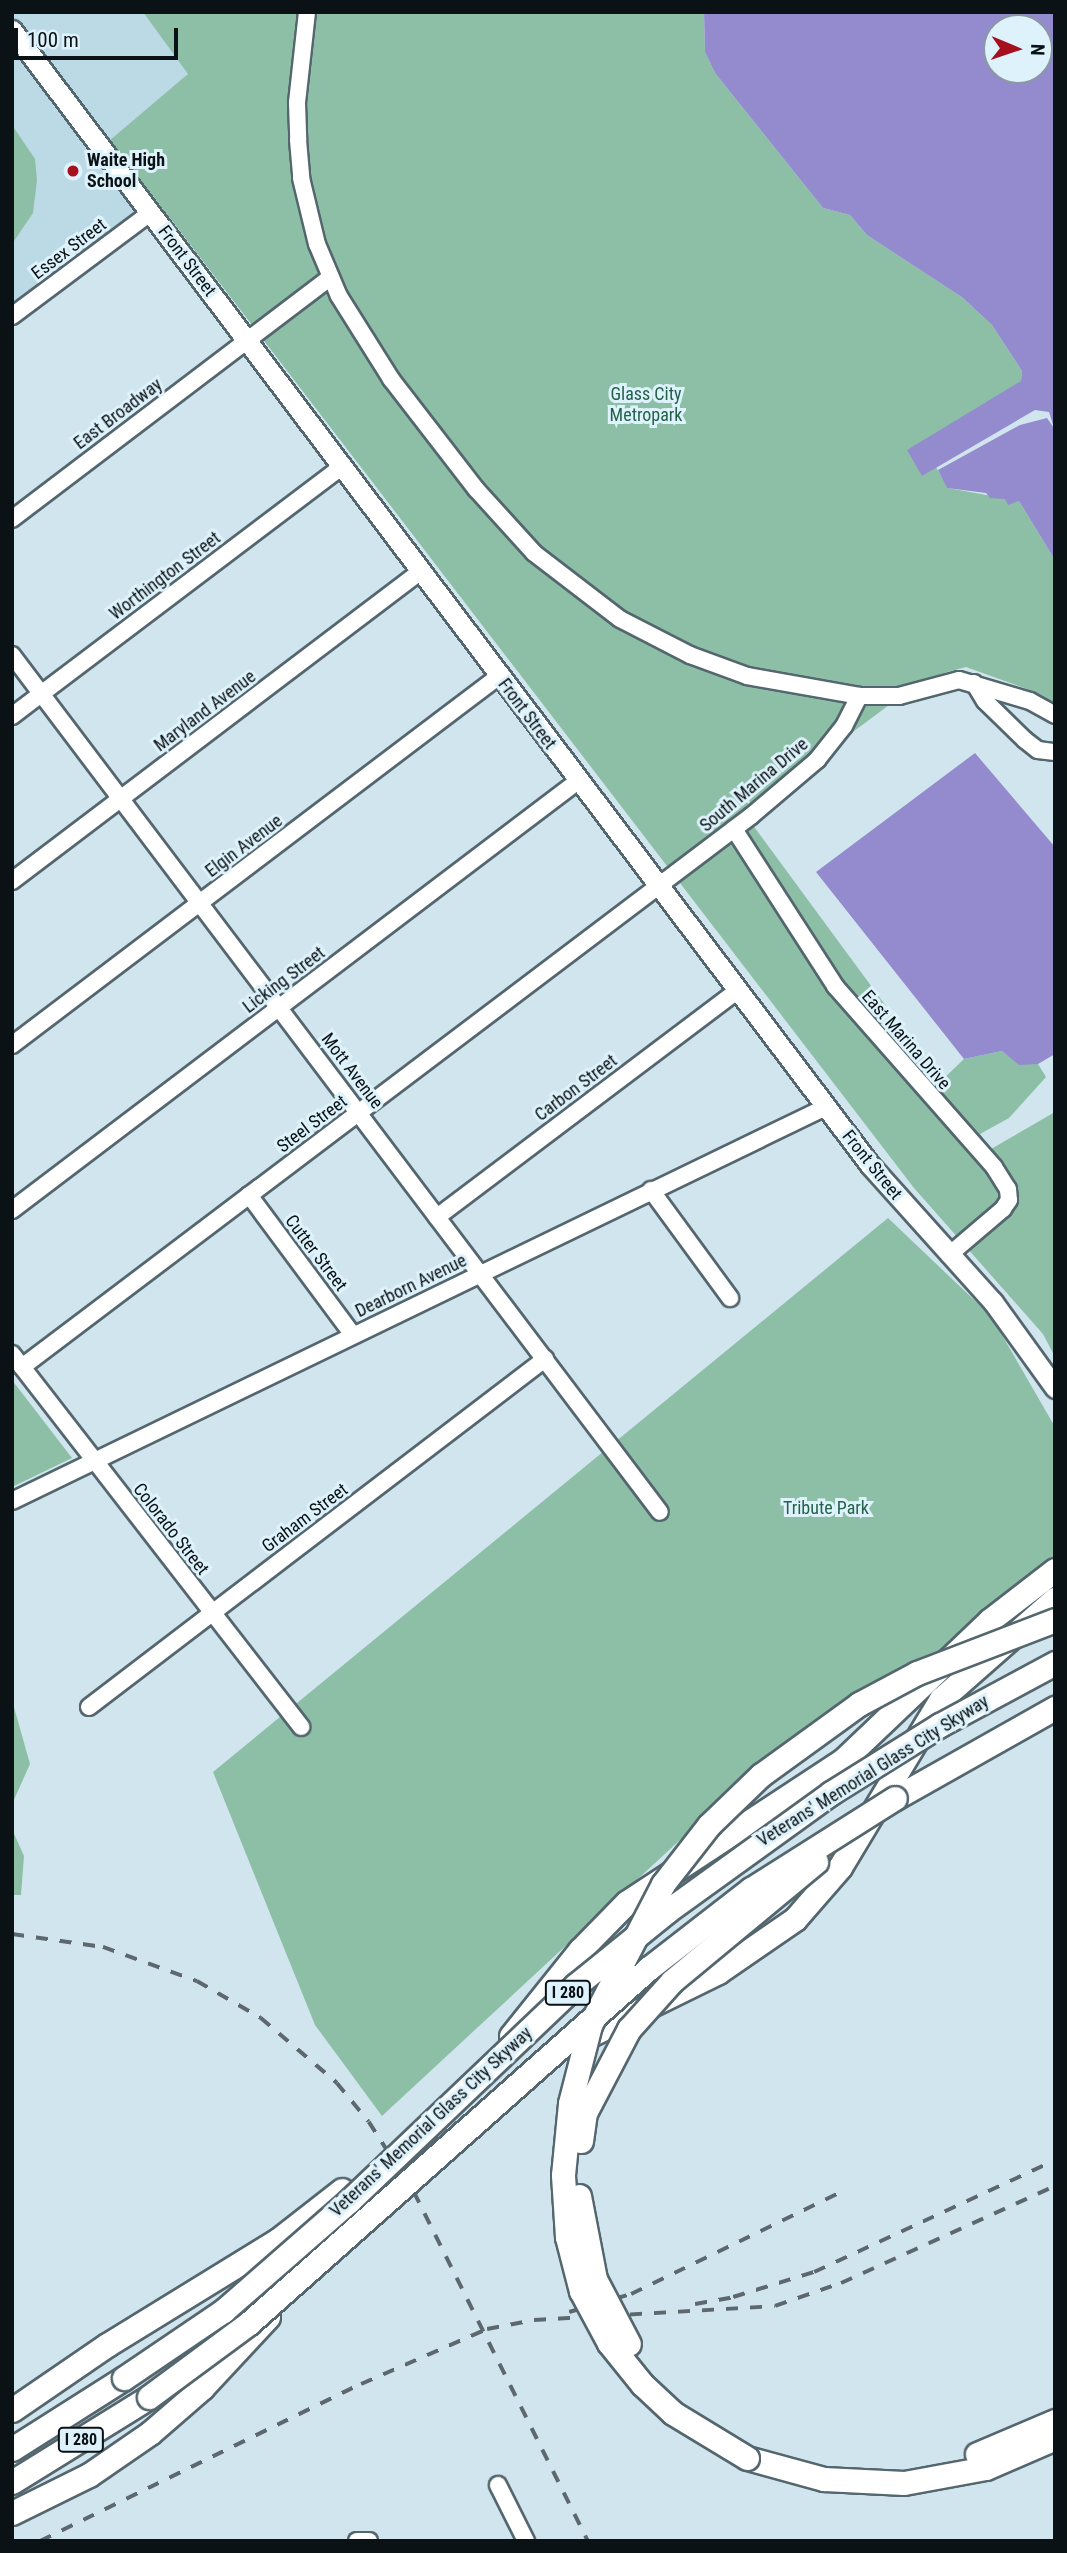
<!DOCTYPE html>
<style>
body{margin:0}
#map{position:relative;width:1067px;height:2553px;overflow:hidden;background:#d1e5ee;font-family:"Roboto Condensed",sans-serif}
div>[style]{position:absolute}
.built>*{inset:0;background:#bcd9e6}
.green>*{inset:0;background:#8dbfa7}
.water>*{inset:0;background:#948bcf}
.roads{filter:drop-shadow(2px 0 #54666e) drop-shadow(-2px 0 #54666e) drop-shadow(0 2px #54666e) drop-shadow(0 -2px #54666e)}
.minor>*{height:16px;margin:-8px;padding:0 8px;transform-origin:8px;border-radius:8px;background:#fff}
.major>*{height:19px;margin:-9.5px;padding:0 9.5px;transform-origin:9.5px;border-radius:9.5px;background:#fff}
.highway>*{height:23px;margin:-11.5px;padding:0 11.5px;transform-origin:11.5px;border-radius:11.5px;background:#fff}
.rail>*{height:3.5px;margin-top:-1.75px;transform-origin:0;background:repeating-linear-gradient(90deg,#5c686d 0 12px,transparent 0 24px)}
.bridges{filter:drop-shadow(2px 0 #54666e) drop-shadow(-2px 0 #54666e) drop-shadow(0 2px #54666e) drop-shadow(0 -2px #54666e)}
.highway-bridge>*{height:23px;margin:-11.5px;padding:0 11.5px;transform-origin:11.5px;border-radius:11.5px;background:#fff}
.dots>*{width:19px;height:19px;translate:-50% -50%;box-sizing:border-box;border:4px solid #def2fc;border-radius:50%}
span{translate:-50% -50%;white-space:nowrap;text-align:center;line-height:1.15;-webkit-text-stroke:6px #def2fc;paint-order:stroke}
.shield-label span{padding:2px 5px;background:#def2fc;border:2px solid;border-radius:5px;-webkit-text-stroke-width:0}
.shield-label{font-size:16px;color:#0b1215;font-weight:700}
.poi-label{font-size:18px;color:#0b1215;font-weight:700}
.left{translate:0 -50%;text-align:left}
.street-label{font-size:18px;color:#0b1215}
.park-label{font-size:18px;color:#236249}
.frame{position:absolute;inset:0;border:14px solid #0b1215;pointer-events:none}
.north{position:absolute;left:983px;top:14px;width:70px;height:70px;box-sizing:border-box;background:#def2fc;border:2px solid #8a98a0;border-radius:50%;rotate:92deg;font-size:19px;font-weight:700;line-height:28px;text-align:center;color:#0b1215}
.north::after{content:'';display:block;margin:auto;width:24px;height:32px;background:#a60f1e;clip-path:polygon(50% 0,100% 100%,50% 72%,0 100%)}
.scale{position:absolute;left:14px;top:28px;width:164px;height:32px;box-sizing:border-box;border:4px solid #0b1215;border-top:0;padding-left:9px;font-size:21px;line-height:24px;white-space:nowrap;color:#0b1215;-webkit-text-stroke:5px #def2fc;paint-order:stroke}
</style>
<div id="map">
<div class="built">
<div style="clip-path:polygon(12px 12px,143px 12px,189px 74px,110px 140px,157px 202px,12px 309px)"></div>
</div>
<div class="green">
<div style="clip-path:polygon(143px 12px,704px 12px,705px 52px,715px 73px,823px 208px,850px 215px,867px 235px,963px 298px,992px 325px,1022px 371px,1021px 381px,922px 476px,936px 467px,948px 488px,1019px 501px,1055px 560px,1055px 708px,1040px 702px,1035px 692px,966px 667px,947px 672px,920px 682px,744px 813px,941px 1081px,964px 1059px,1002px 1051px,1019px 1064px,1038px 1064px,1046px 1077px,1009px 1118px,980px 1134px,991px 1149px,1055px 1112px,1055px 1357px,1043px 1334px,914px 1188px,110px 140px,188px 74px)"></div>
<div style="clip-path:polygon(12px 125px,35px 159px,37px 180px,33px 213px,12px 244px)"></div>
<div style="clip-path:polygon(888px 1218px,991px 1316px,1055px 1427px,1055px 1562px,934px 1660px,790px 1738px,382px 2116px,315px 2025px,213px 1772px)"></div>
<div style="clip-path:polygon(12px 1380px,72px 1458px,12px 1487px)"></div>
<div style="clip-path:polygon(12px 1700px,30px 1764px,13px 1802px,12px 1817px)"></div>
<div style="clip-path:polygon(12px 1829px,24px 1856px,21px 1895px,12px 1895px)"></div>
</div>
<div class="water">
<div style="clip-path:polygon(evenodd,704px 12px,1055px 12px,1055px 560px,1019px 501px,1008px 505px,1005px 499px,990px 498px,986px 493px,947px 488px,938px 470px,1020px 425px,1047px 418px,1054px 428px,1049px 412px,1035px 410px,922px 476px,907px 450px,1021px 381px,1022px 371px,992px 325px,963px 298px,867px 235px,850px 215px,823px 208px,715px 73px,705px 52px,704px 12px,997px 28px,1039px 28px,1039px 70px,997px 70px,997px 28px)"></div>
<div style="clip-path:polygon(975px 753px,1055px 847px,1055px 1054px,1038px 1064px,1019px 1065px,1002px 1051px,964px 1059px,816px 872px)"></div>
</div>
<div class="roads">
<div class="minor">
<div style="left:307px;top:12px;width:92px;rotate:96.3deg"></div>
<div style="left:297px;top:103px;width:37px;rotate:88deg"></div>
<div style="left:298px;top:140px;width:38px;rotate:85deg"></div>
<div style="left:301px;top:178px;width:68px;rotate:76.4deg"></div>
<div style="left:317px;top:244px;width:56px;rotate:67.1deg"></div>
<div style="left:339px;top:296px;width:98px;rotate:57.9deg"></div>
<div style="left:391px;top:379px;width:139px;rotate:52.3deg"></div>
<div style="left:476px;top:489px;width:86px;rotate:47.8deg"></div>
<div style="left:534px;top:553px;width:108px;rotate:37.5deg"></div>
<div style="left:620px;top:619px;width:79px;rotate:27.2deg"></div>
<div style="left:690px;top:655px;width:61px;rotate:20.2deg"></div>
<div style="left:747px;top:676px;width:114px;rotate:10.1deg"></div>
<div style="left:12px;top:316px;width:172px;rotate:-36.7deg"></div>
<div style="left:12px;top:519px;width:400px;rotate:-37.2deg"></div>
<div style="left:12px;top:655px;width:1074px;rotate:52.91deg"></div>
<div style="left:974px;top:683px;width:21px;rotate:59deg"></div>
<div style="left:985px;top:701px;width:56px;rotate:44.3deg"></div>
<div style="left:1025px;top:740px;width:16px;rotate:38deg"></div>
<div style="left:1038px;top:750px;width:17px;rotate:7deg"></div>
<div style="left:12px;top:716px;width:414px;rotate:-37.1deg"></div>
<div style="left:734px;top:829px;width:187px;rotate:57.2deg"></div>
<div style="left:835px;top:986px;width:241px;rotate:48.7deg"></div>
<div style="left:994px;top:1167px;width:26px;rotate:58deg"></div>
<div style="left:1008px;top:1189px;width:11px;rotate:85deg"></div>
<div style="left:1009px;top:1200px;width:11px;rotate:124deg"></div>
<div style="left:1003px;top:1209px;width:71px;rotate:139.6deg"></div>
<div style="left:12px;top:881px;width:513px;rotate:-37.16deg"></div>
<div style="left:12px;top:1045px;width:611px;rotate:-37.15deg"></div>
<div style="left:651px;top:1190px;width:134px;rotate:53.8deg"></div>
<div style="left:249px;top:1195px;width:174px;rotate:53.4deg"></div>
<div style="left:12px;top:1210px;width:710px;rotate:-37.16deg"></div>
<div style="left:437px;top:1217px;width:376px;rotate:-37deg"></div>
<div style="left:12px;top:1354px;width:472px;rotate:52.2deg"></div>
<div style="left:22px;top:1367px;width:914px;rotate:-37.08deg"></div>
<div style="left:751px;top:816px;width:87px;rotate:-40.3deg"></div>
<div style="left:817px;top:760px;width:43px;rotate:-51.5deg"></div>
<div style="left:844px;top:726px;width:34px;rotate:-63deg"></div>
<div style="left:859px;top:696px;width:40px"></div>
<div style="left:899px;top:696px;width:62px;rotate:-14.9deg"></div>
<div style="left:959px;top:680px;width:74px;rotate:16.5deg"></div>
<div style="left:1030px;top:701px;width:29px;rotate:29deg"></div>
<div style="left:12px;top:1501px;width:904px;rotate:-25.83deg"></div>
<div style="left:89px;top:1707px;width:574px;rotate:-37.35deg"></div>
<div style="left:498px;top:2485px;width:63px;rotate:63.4deg"></div>
<div style="left:357px;top:2541px;width:12px"></div>
</div>
<div class="major">
<div style="left:12px;top:30px;width:1423px;rotate:52.91deg"></div>
<div style="left:870px;top:1165px;width:184px;rotate:48.1deg"></div>
<div style="left:993px;top:1302px;width:106px;rotate:54.2deg"></div>
</div>
<div class="highway">
<div style="left:895px;top:1798px;width:184px;rotate:-29.4deg"></div>
<div style="left:511px;top:2036px;width:110px;rotate:-51.3deg"></div>
<div style="left:580px;top:1950px;width:67px;rotate:-45.6deg"></div>
<div style="left:627px;top:1902px;width:257px;rotate:-33.3deg"></div>
<div style="left:842px;top:1761px;width:204px;rotate:-43.6deg"></div>
<div style="left:990px;top:1620px;width:82px;rotate:-37.6deg"></div>
<div style="left:574px;top:2043px;width:161px;rotate:-26.2deg"></div>
<div style="left:718px;top:1972px;width:93px;rotate:-34.5deg"></div>
<div style="left:795px;top:1919px;width:69px;rotate:-49.1deg"></div>
<div style="left:840px;top:1867px;width:196px;rotate:-59deg"></div>
<div style="left:941px;top:1699px;width:152px;rotate:-41.3deg"></div>
<div style="left:12px;top:2410px;width:115px;rotate:-34.4deg"></div>
<div style="left:107px;top:2345px;width:201px;rotate:-31.6deg"></div>
<div style="left:278px;top:2240px;width:81px;rotate:-38deg"></div>
<div style="left:12px;top:2449px;width:133px;rotate:-32.4deg"></div>
<div style="left:977px;top:2454px;width:85px;rotate:-22.9deg"></div>
<div style="left:747px;top:2458px;width:80px;rotate:15.3deg"></div>
<div style="left:824px;top:2479px;width:80px;rotate:2.9deg"></div>
<div style="left:904px;top:2483px;width:83px;rotate:-10.4deg"></div>
<div style="left:986px;top:2468px;width:75px;rotate:-23.5deg"></div>
<div style="left:12px;top:2482px;width:161px;rotate:-31.8deg"></div>
<div style="left:12px;top:2513px;width:86px;rotate:-26.3deg"></div>
<div style="left:89px;top:2475px;width:74px;rotate:-34.5deg"></div>
<div style="left:150px;top:2433px;width:69px;rotate:-40.9deg"></div>
<div style="left:202px;top:2388px;width:97px;rotate:-47.1deg"></div>
</div>
</div>
<div class="rail">
<div style="left:12px;top:1934px;width:92px;rotate:8.1deg"></div>
<div style="left:103px;top:1947px;width:100px;rotate:19.9deg"></div>
<div style="left:197px;top:1981px;width:74px;rotate:30deg"></div>
<div style="left:261px;top:2018px;width:100px;rotate:40.5deg"></div>
<div style="left:337px;top:2083px;width:50px;rotate:50.6deg"></div>
<div style="left:369px;top:2122px;width:83px;rotate:57.3deg"></div>
<div style="left:414px;top:2192px;width:390px;rotate:63.5deg"></div>
<div style="left:695px;top:2304px;width:39px;rotate:-10deg"></div>
<div style="left:733px;top:2297px;width:85px;rotate:-17.2deg"></div>
<div style="left:814px;top:2272px;width:266px;rotate:-24.9deg"></div>
<div style="left:569px;top:2312px;width:65px;rotate:-16.2deg"></div>
<div style="left:631px;top:2294px;width:231px;rotate:-25.9deg"></div>
<div style="left:40px;top:2541px;width:357px;rotate:-26.1deg"></div>
<div style="left:361px;top:2384px;width:137px;rotate:-23.6deg"></div>
<div style="left:487px;top:2329px;width:48px;rotate:-10.8deg"></div>
<div style="left:534px;top:2320px;width:241px;rotate:-3.3deg"></div>
<div style="left:775px;top:2306px;width:70px;rotate:-19.2deg"></div>
<div style="left:841px;top:2283px;width:235px;rotate:-24.4deg"></div>
</div>
<div class="bridges">
<div class="highway-bridge">
<div style="left:581px;top:2141px;width:28px;rotate:-82deg"></div>
<div style="left:585px;top:2113px;width:95px;rotate:-62.4deg"></div>
<div style="left:629px;top:2029px;width:64px;rotate:-48.1deg"></div>
<div style="left:672px;top:1981px;width:187px;rotate:-39.6deg"></div>
<div style="left:579px;top:2196px;width:85px;rotate:79.1deg"></div>
<div style="left:595px;top:2279px;width:73px;rotate:62.4deg"></div>
<div style="left:124px;top:2378px;width:120px;rotate:-34.1deg"></div>
<div style="left:223px;top:2311px;width:167px;rotate:-41.1deg"></div>
<div style="left:349px;top:2201px;width:313px;rotate:-43.6deg"></div>
<div style="left:576px;top:1985px;width:116px;rotate:-39deg"></div>
<div style="left:666px;top:1912px;width:203px;rotate:-35.8deg"></div>
<div style="left:831px;top:1793px;width:128px;rotate:-32deg"></div>
<div style="left:940px;top:1725px;width:131px;rotate:-28.3deg"></div>
<div style="left:149px;top:2397px;width:124px;rotate:-36.5deg"></div>
<div style="left:249px;top:2323px;width:535px;rotate:-41.59deg"></div>
<div style="left:649px;top:1968px;width:129px;rotate:-37.8deg"></div>
<div style="left:751px;top:1889px;width:170px;rotate:-32.3deg"></div>
<div style="left:747px;top:2458px;width:87px;rotate:-148.7deg"></div>
<div style="left:673px;top:2413px;width:42px;rotate:-136.9deg"></div>
<div style="left:642px;top:2384px;width:53px;rotate:-128.8deg"></div>
<div style="left:609px;top:2343px;width:59px;rotate:-118.3deg"></div>
<div style="left:581px;top:2291px;width:56px;rotate:-104.5deg"></div>
<div style="left:567px;top:2237px;width:62px;rotate:-93.7deg"></div>
<div style="left:563px;top:2175px;width:72px;rotate:-84.4deg"></div>
<div style="left:570px;top:2103px;width:81px;rotate:-75.6deg"></div>
<div style="left:590px;top:2025px;width:159px;rotate:-62.6deg"></div>
<div style="left:663px;top:1884px;width:75px;rotate:-52.1deg"></div>
<div style="left:709px;top:1825px;width:72px;rotate:-43.9deg"></div>
<div style="left:761px;top:1775px;width:121px;rotate:-35.9deg"></div>
<div style="left:859px;top:1704px;width:66px;rotate:-28.1deg"></div>
<div style="left:917px;top:1673px;width:148px;rotate:-21deg"></div>
</div>
</div>
<div class="dots">
<div style="left:73px;top:171px;background:#a60f1e"></div>
</div>
<div class="shield-label">
<span style="left:568px;top:1993px">I 280</span>
<span style="left:81px;top:2440px">I 280</span>
</div>
<div class="poi-label">
<span class="left" style="left:87px;top:171px">Waite High<br>School</span>
</div>
<div class="street-label">
<span style="left:69px;top:249px;rotate:-37deg">Essex Street</span>
<span style="left:187px;top:261px;rotate:53deg">Front Street</span>
<span style="left:118px;top:414px;rotate:-37deg">East Broadway</span>
<span style="left:165px;top:576px;rotate:-37deg">Worthington Street</span>
<span style="left:205px;top:711px;rotate:-37deg">Maryland Avenue</span>
<span style="left:527px;top:714px;rotate:53deg">Front Street</span>
<span style="left:754px;top:785px;rotate:-40deg">South Marina Drive</span>
<span style="left:244px;top:846px;rotate:-37deg">Elgin Avenue</span>
<span style="left:284px;top:980px;rotate:-37deg">Licking Street</span>
<span style="left:906px;top:1040px;rotate:49deg">East Marina Drive</span>
<span style="left:352px;top:1071px;rotate:53deg">Mott Avenue</span>
<span style="left:576px;top:1088px;rotate:-37deg">Carbon Street</span>
<span style="left:312px;top:1124px;rotate:-37deg">Steel Street</span>
<span style="left:872px;top:1165px;rotate:51deg">Front Street</span>
<span style="left:316px;top:1253px;rotate:53deg">Cutter Street</span>
<span style="left:411px;top:1286px;rotate:-26deg">Dearborn Avenue</span>
<span style="left:305px;top:1518px;rotate:-37deg">Graham Street</span>
<span style="left:171px;top:1529px;rotate:52deg">Colorado Street</span>
<span style="left:873px;top:1771px;rotate:-32deg">Veterans' Memorial Glass City Skyway</span>
<span style="left:431px;top:2122px;rotate:-43deg">Veterans' Memorial Glass City Skyway</span>
</div>
<div class="park-label">
<span style="left:646px;top:405px">Glass City<br>Metropark</span>
<span style="left:826px;top:1508px">Tribute Park</span>
</div>
<div class="frame"></div>
<div class="north">N</div>
<div class="scale">100 m</div>
</div>
